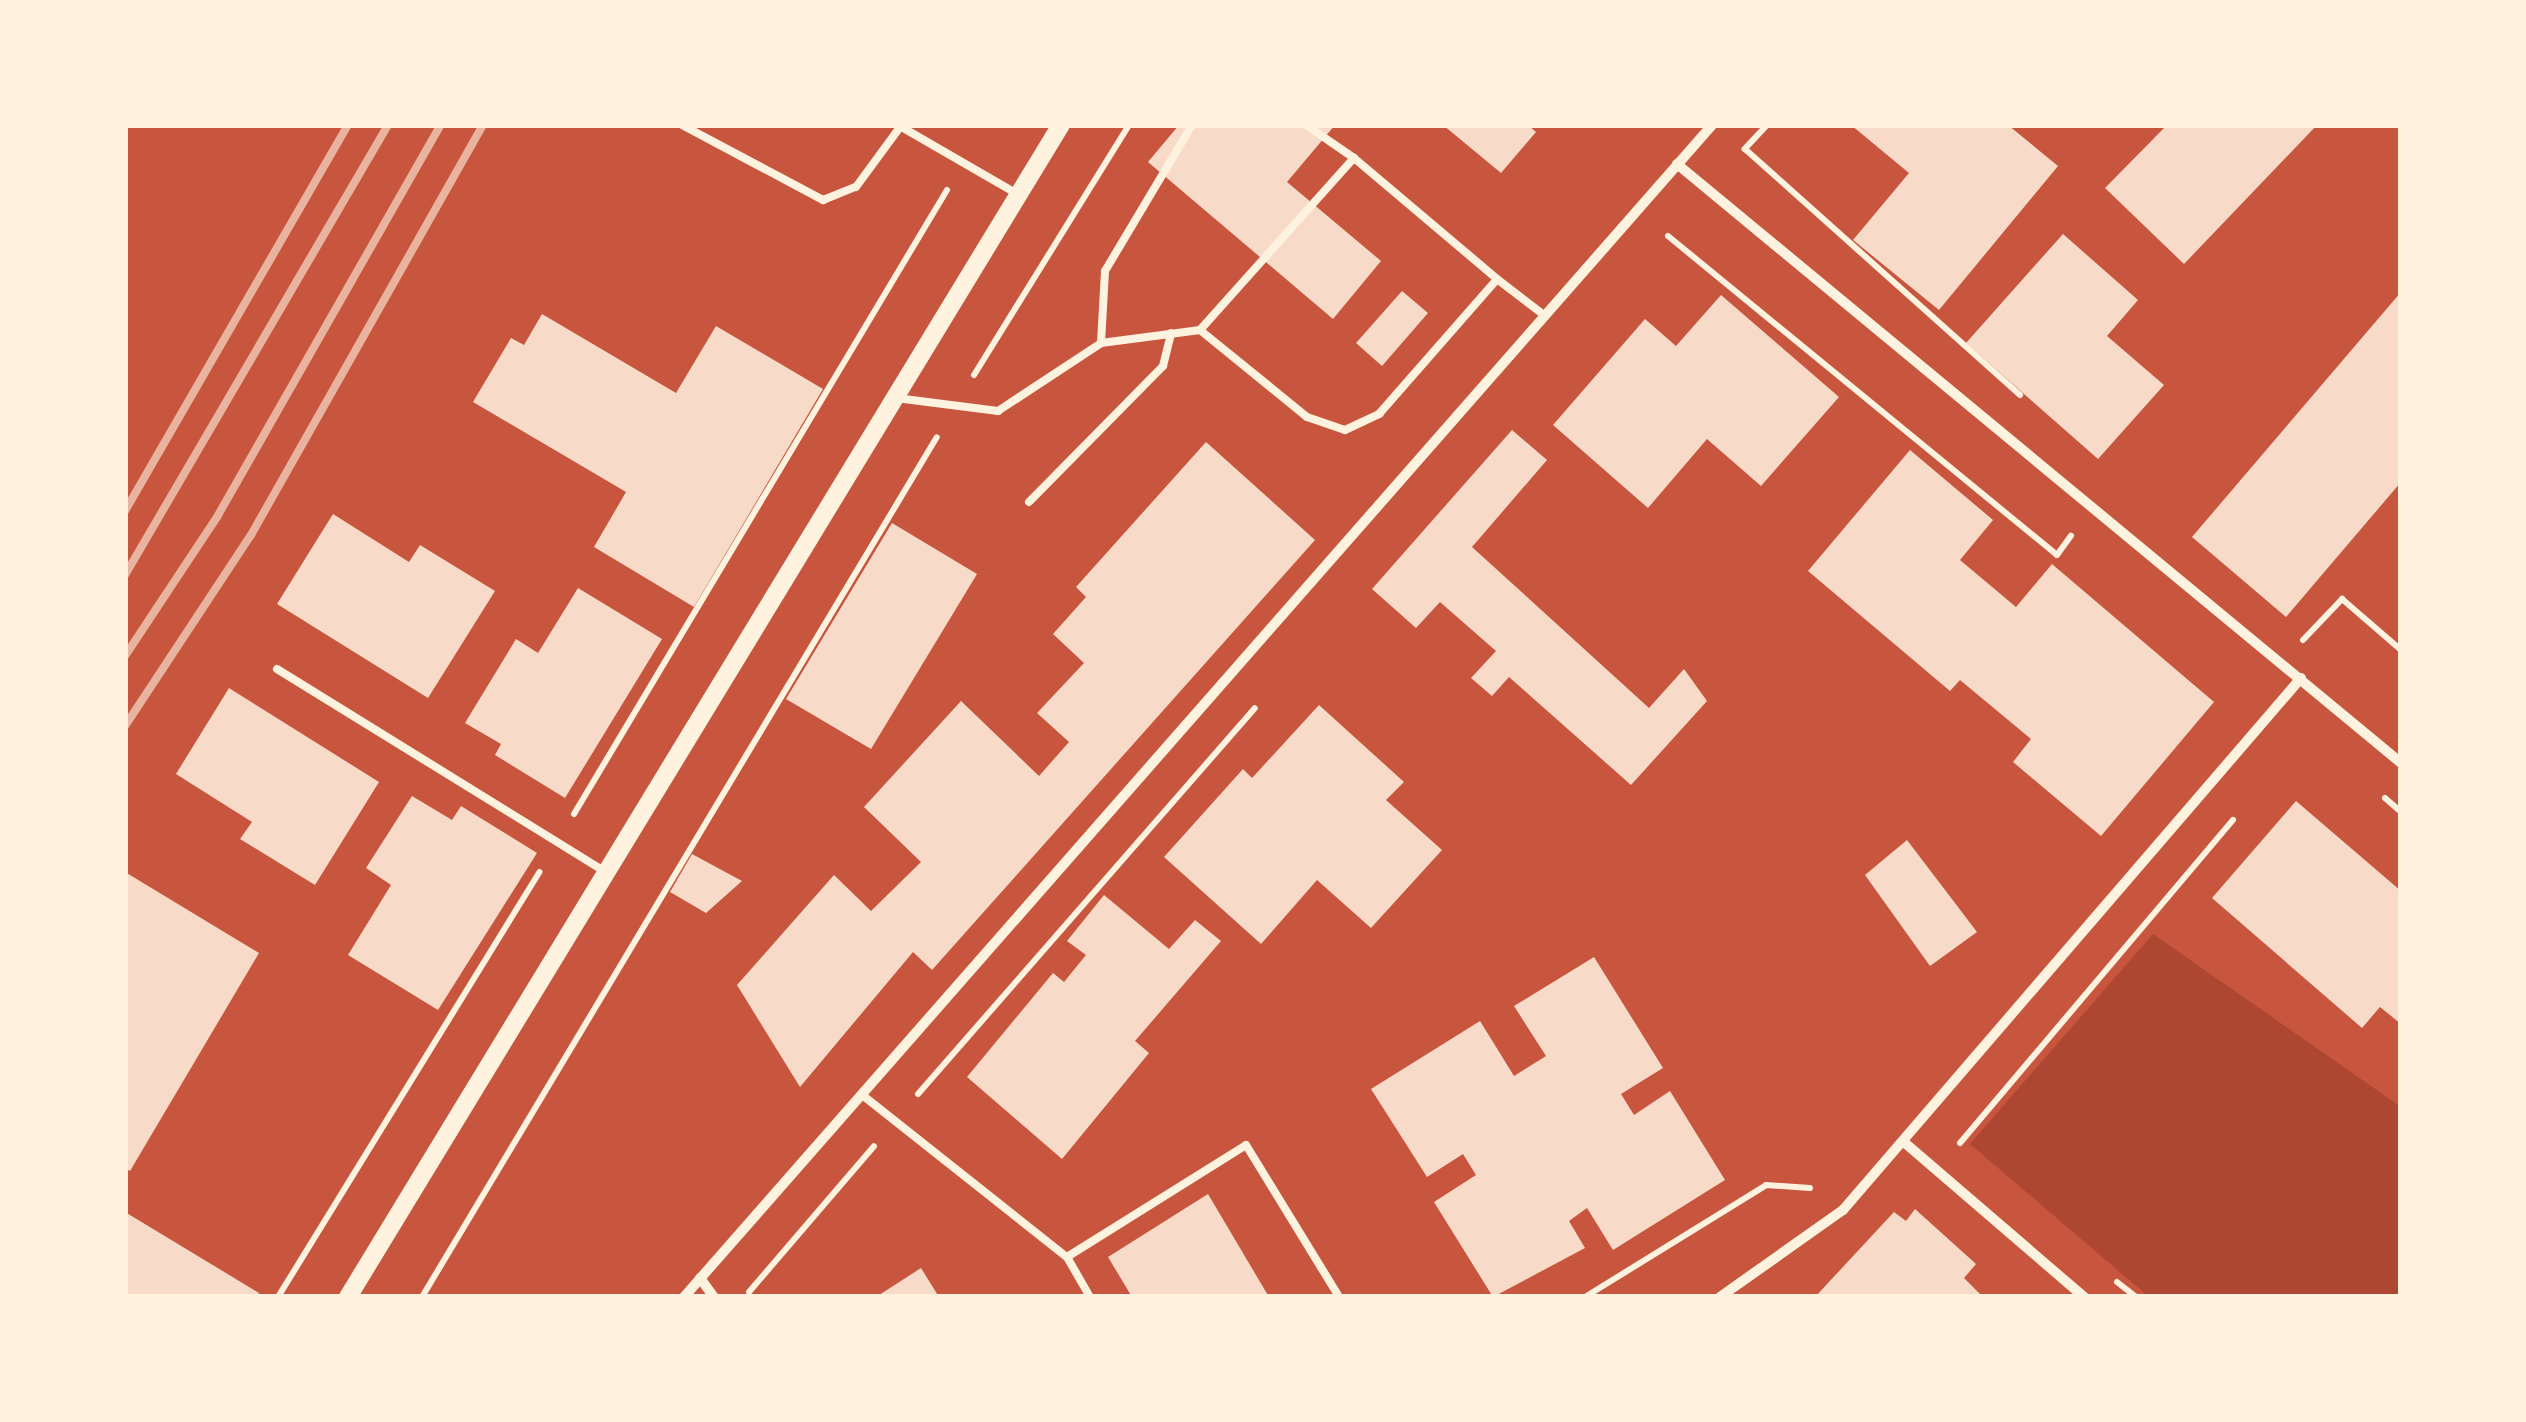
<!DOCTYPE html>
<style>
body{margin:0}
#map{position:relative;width:2526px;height:1422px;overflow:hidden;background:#c8553d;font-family:Lato,sans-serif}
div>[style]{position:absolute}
.green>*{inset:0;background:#ae4732}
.building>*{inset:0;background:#f7dbc8}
.path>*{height:6px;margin:-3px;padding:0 3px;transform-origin:3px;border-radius:3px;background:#fff3e0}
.service>*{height:8px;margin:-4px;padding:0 4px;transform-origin:4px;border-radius:4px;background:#fff3e0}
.minor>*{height:10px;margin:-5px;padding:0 5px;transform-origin:5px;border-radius:5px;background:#fff3e0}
.tertiary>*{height:18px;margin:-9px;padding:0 9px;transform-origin:9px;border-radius:9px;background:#fff3e0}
.rail>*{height:8px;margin:-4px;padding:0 4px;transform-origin:4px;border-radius:4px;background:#e9b49f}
span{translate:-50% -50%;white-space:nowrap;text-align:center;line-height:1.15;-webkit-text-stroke:8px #fff3e0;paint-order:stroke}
.frame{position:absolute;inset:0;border:128px solid #fff3e0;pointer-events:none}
</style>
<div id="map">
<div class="green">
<div style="clip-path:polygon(2153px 934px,2401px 1107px,2401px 1297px,2149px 1297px,1970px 1144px)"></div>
</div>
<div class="building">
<div style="clip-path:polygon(1179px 125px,1335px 125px,1287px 182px,1381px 261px,1333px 319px,1148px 162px)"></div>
<div style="clip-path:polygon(1443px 125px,1528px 125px,1536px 132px,1501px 173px)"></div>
<div style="clip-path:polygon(1851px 125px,2008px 125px,2058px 166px,1939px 310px,1853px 240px,1909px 173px)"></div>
<div style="clip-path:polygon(2167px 125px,2317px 125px,2184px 264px,2105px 188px)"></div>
<div style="clip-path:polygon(2063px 234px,2138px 300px,2107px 336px,2164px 385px,2098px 459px,1966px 343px)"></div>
<div style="clip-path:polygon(1402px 291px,1428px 313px,1382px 366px,1356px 343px)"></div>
<div style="clip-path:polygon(2401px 292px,2401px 482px,2286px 617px,2192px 537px)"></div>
<div style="clip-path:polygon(1721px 295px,1839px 397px,1761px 486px,1707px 439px,1648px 508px,1553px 425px,1645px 319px,1676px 346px)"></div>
<div style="clip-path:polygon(542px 314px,676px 393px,716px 326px,823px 389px,694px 607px,594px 547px,626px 492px,473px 402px,511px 338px,524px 345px)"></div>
<div style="clip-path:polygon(1512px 430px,1547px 460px,1472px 547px,1649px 708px,1684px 669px,1707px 701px,1631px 785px,1509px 677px,1492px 696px,1471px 678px,1496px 651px,1440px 602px,1416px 628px,1372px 589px)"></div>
<div style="clip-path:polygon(1206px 442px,1315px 540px,932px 970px,913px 952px,800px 1087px,737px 985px,834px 875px,871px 911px,921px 862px,864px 807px,961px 701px,1039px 776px,1069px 742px,1037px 713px,1084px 663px,1053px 634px,1086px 597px,1076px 587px)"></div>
<div style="clip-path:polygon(1910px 450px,1993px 520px,1960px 560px,2016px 607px,2052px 564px,2214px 702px,2101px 836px,2013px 762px,2031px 739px,1960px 680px,1950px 691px,1808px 571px)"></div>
<div style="clip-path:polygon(333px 514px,409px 562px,420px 545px,495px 591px,428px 698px,277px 604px)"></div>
<div style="clip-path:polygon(892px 523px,977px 574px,871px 749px,786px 699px)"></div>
<div style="clip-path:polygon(578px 588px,662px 639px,565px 798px,495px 755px,501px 744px,465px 723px,516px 639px,538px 653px)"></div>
<div style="clip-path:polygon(229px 688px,379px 782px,315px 885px,240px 839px,252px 822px,176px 774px)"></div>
<div style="clip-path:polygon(1319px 705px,1404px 782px,1386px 800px,1442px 850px,1371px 928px,1317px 880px,1261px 944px,1164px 857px,1243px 769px,1252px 778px)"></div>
<div style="clip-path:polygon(412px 796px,452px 820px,461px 806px,537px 853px,438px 1010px,348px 955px,391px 885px,366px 868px)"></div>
<div style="clip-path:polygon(2296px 801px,2401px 891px,2401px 1024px,2380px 1007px,2362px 1028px,2212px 898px)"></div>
<div style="clip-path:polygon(1907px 840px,1977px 932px,1930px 966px,1865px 875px)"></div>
<div style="clip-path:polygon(692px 854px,742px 881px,706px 913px,670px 892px)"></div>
<div style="clip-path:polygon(125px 872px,259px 953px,130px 1171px,125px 1168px)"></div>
<div style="clip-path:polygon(1104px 895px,1169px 949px,1195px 920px,1221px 941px,1135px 1041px,1149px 1053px,1062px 1159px,967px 1077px,1053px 973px,1064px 982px,1086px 955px,1067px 941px)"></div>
<div style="clip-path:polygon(1594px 957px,1663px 1068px,1621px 1094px,1634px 1115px,1670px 1091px,1725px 1180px,1613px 1250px,1587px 1208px,1569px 1221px,1585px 1248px,1493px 1297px,1434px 1202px,1476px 1175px,1463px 1154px,1427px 1177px,1371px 1089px,1480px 1021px,1514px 1076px,1546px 1056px,1514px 1006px)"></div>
<div style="clip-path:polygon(1208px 1194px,1269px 1297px,1132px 1297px,1108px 1257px)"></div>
<div style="clip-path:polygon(1915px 1209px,1976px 1264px,1964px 1278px,1983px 1297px,1815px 1297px,1894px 1212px,1906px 1221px)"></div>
<div style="clip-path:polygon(125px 1212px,259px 1293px,257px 1297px,125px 1297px)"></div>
<div style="clip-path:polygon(921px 1268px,939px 1297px,876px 1297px)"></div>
</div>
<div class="path">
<div style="left:1767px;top:125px;width:33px;rotate:133deg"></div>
<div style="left:1745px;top:149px;width:369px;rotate:41.8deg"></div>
<div style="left:1668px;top:236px;width:503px;rotate:39.35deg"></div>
<div style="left:2057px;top:555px;width:24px;rotate:-54deg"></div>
<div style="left:974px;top:375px;width:294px;rotate:-58.2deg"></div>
<div style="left:2303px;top:640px;width:57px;rotate:-46.4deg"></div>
<div style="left:2342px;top:599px;width:78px;rotate:40.8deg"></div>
<div style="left:2385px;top:798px;width:21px;rotate:41deg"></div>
<div style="left:574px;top:814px;width:727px;rotate:-59.13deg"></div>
<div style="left:918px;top:1094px;width:512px;rotate:-48.88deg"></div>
<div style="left:1960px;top:1143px;width:423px;rotate:-49.8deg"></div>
<div style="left:2117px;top:1282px;width:24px;rotate:38deg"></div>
<div style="left:749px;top:1292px;width:192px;rotate:-49.4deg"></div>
<div style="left:278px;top:1297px;width:499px;rotate:-58.4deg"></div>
<div style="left:422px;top:1297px;width:1002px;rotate:-59.09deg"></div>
<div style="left:1585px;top:1297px;width:213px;rotate:-31.7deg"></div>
<div style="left:1766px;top:1185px;width:44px;rotate:3.9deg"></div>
</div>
<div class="service">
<div style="left:682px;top:125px;width:160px;rotate:28deg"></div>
<div style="left:823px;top:200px;width:35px;rotate:-22deg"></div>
<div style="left:856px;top:187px;width:74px;rotate:-53.7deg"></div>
<div style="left:898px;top:125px;width:140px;rotate:30deg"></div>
<div style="left:1306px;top:125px;width:58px;rotate:34.5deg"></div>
<div style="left:1200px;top:330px;width:231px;rotate:-48.2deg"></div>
<div style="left:1354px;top:158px;width:187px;rotate:40.2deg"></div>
<div style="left:1101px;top:343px;width:100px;rotate:-7.5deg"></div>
<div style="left:1200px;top:330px;width:138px;rotate:39.1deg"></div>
<div style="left:1307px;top:417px;width:40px;rotate:18.9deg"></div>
<div style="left:1345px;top:430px;width:38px;rotate:-25deg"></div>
<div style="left:1379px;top:414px;width:179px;rotate:-48.8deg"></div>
<div style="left:1497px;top:279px;width:59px;rotate:37.5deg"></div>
<div style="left:896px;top:398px;width:103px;rotate:7.3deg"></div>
<div style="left:998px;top:411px;width:123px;rotate:-33.4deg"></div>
<div style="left:1101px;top:343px;width:72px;rotate:-86.8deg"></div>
<div style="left:1105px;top:271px;width:170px;rotate:-59.2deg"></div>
<div style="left:1029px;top:502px;width:191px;rotate:-45.4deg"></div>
<div style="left:1163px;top:366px;width:34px;rotate:-76deg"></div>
<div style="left:277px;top:669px;width:384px;rotate:31.7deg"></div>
<div style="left:861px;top:1094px;width:263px;rotate:38.4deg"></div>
<div style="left:1067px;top:1257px;width:211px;rotate:-32deg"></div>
<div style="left:1246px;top:1145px;width:178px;rotate:58.5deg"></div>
<div style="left:1067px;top:1257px;width:46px;rotate:60.1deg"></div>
</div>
<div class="minor">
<div style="left:1677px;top:164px;width:940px;rotate:39.6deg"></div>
<div style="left:1905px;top:1143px;width:236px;rotate:40.7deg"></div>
<div style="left:700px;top:1278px;width:24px;rotate:54deg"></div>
<div style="left:684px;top:1297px;width:1559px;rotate:-48.74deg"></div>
<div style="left:1720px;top:1297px;width:151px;rotate:-35.3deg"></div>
<div style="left:1843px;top:1210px;width:702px;rotate:-49.27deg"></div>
</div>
<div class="tertiary">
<div style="left:348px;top:1297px;width:1372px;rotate:-58.69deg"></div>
</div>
<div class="rail">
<div style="left:125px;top:511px;width:446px;rotate:-60deg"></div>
<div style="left:125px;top:575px;width:521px;rotate:-59.7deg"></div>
<div style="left:125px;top:656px;width:167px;rotate:-56.5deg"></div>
<div style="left:217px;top:517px;width:451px;rotate:-60.3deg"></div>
<div style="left:125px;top:726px;width:229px;rotate:-56.6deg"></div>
<div style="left:251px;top:535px;width:471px;rotate:-60.5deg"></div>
</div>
<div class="frame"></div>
</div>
